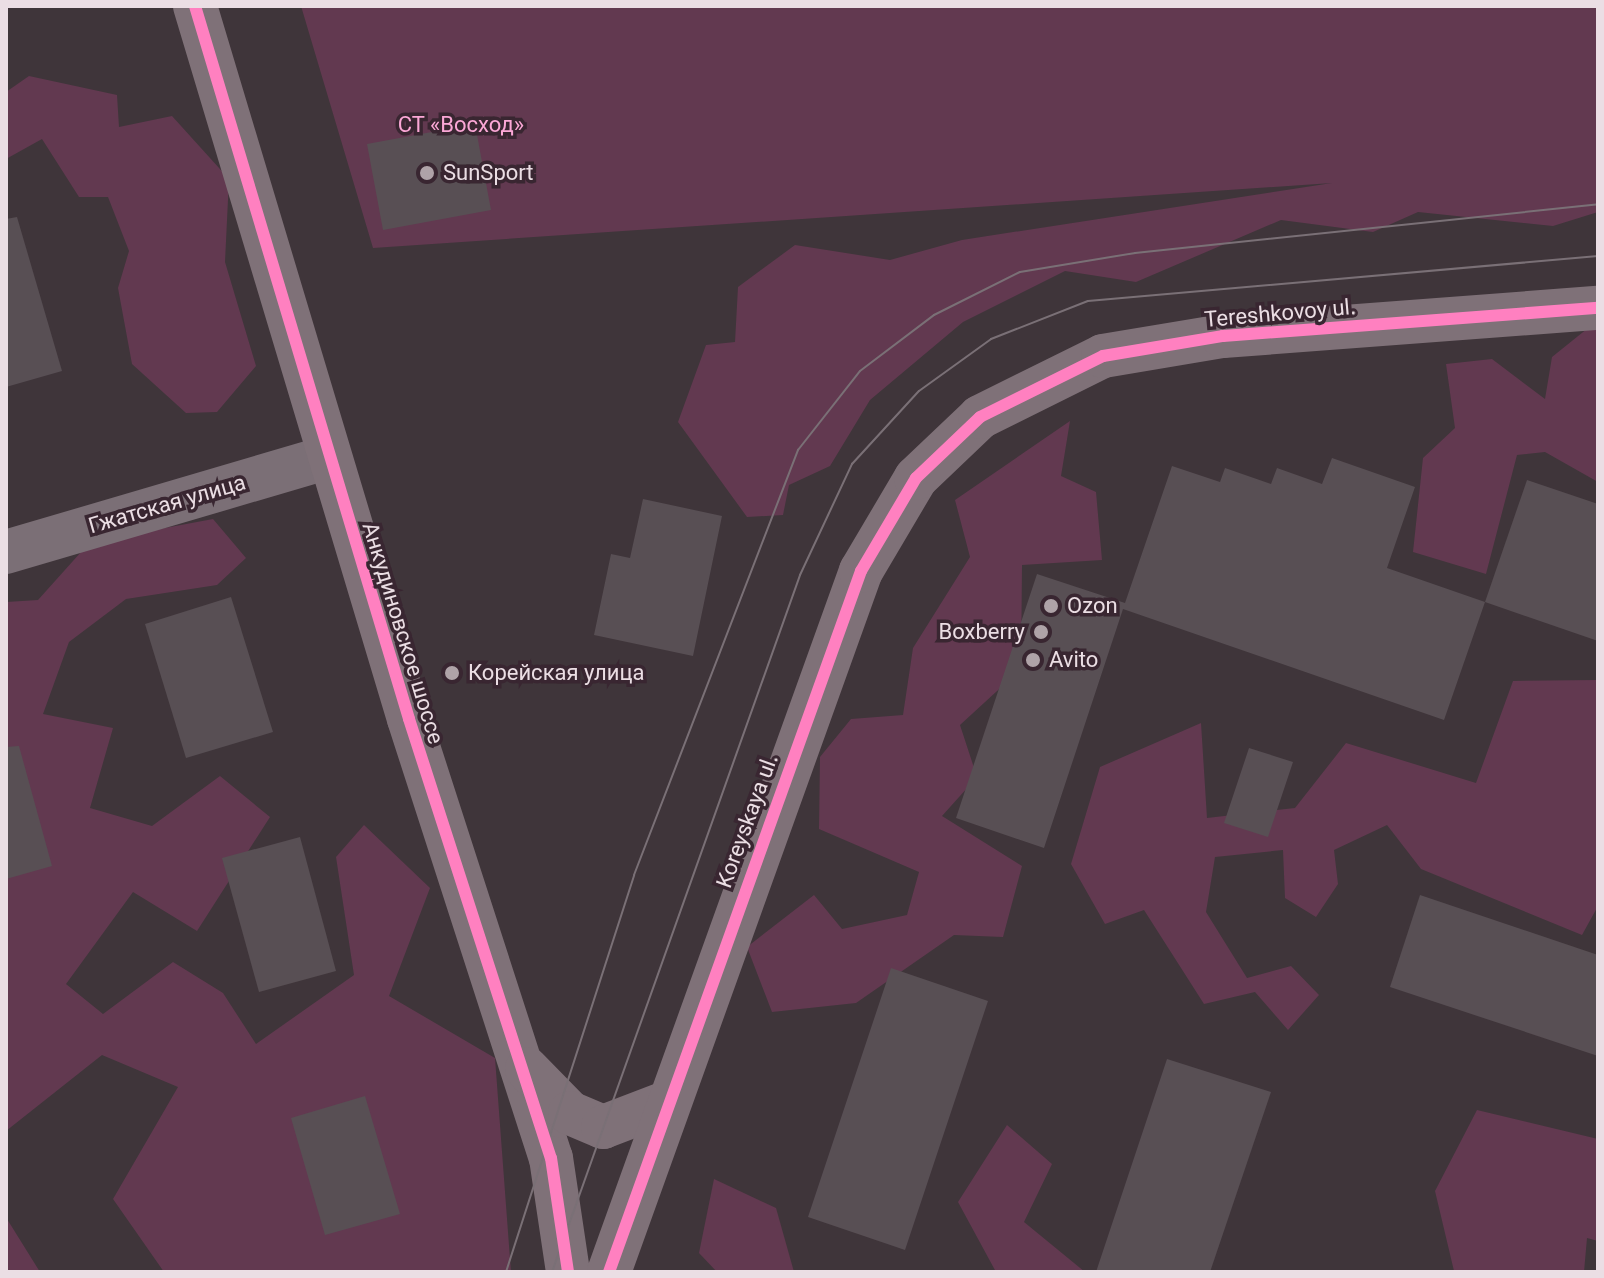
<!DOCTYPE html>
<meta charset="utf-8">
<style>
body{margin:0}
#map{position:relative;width:1604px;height:1278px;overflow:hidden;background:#3f353a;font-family:Roboto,sans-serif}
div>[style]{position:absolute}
.green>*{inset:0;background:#623950}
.building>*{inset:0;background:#584f54}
.street>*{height:44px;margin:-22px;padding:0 22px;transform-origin:22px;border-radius:22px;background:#7b6f76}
.secondary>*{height:44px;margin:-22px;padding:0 22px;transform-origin:22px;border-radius:22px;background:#7f7178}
.tram>*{height:2px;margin:-1px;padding:0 1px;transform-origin:1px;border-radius:1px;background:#7a7076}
.cycleway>*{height:12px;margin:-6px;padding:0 6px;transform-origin:6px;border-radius:6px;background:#ff80c0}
.dots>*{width:22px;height:22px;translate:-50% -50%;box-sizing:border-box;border:4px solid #392631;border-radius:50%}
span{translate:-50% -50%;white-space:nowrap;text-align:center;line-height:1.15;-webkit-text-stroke:7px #392631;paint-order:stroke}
.park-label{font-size:22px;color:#fba7d6}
.poi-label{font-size:22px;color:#ebdee4}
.left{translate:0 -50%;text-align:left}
.right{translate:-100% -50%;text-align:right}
.street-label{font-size:22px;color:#ebdee4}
.frame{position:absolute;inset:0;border:8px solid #ebdee4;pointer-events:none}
</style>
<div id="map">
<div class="green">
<div style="clip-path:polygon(301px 6px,1598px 6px,1598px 212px,1553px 226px,1418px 212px,1373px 232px,1281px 220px,1136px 282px,1065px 271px,963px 322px,870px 400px,830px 466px,789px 485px,783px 515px,747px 517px,678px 422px,706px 345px,735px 342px,738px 287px,795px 245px,890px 260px,962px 240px,1332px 183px,373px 248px)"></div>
<div style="clip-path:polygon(29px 76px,117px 95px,119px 127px,172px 116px,229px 179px,225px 262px,256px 366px,217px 412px,186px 413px,132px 364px,118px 288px,129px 251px,108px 197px,79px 197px,42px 139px,6px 159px,6px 92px)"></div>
<div style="clip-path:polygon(1598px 320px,1598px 482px,1545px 452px,1517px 455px,1486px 574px,1413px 552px,1423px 458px,1455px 428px,1446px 364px,1492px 359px,1545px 399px,1552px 357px)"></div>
<div style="clip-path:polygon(1070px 421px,1061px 476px,1096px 492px,1102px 560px,1022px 565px,1021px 669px,960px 725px,977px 777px,942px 816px,1022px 866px,1003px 937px,954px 935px,856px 1003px,772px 1012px,747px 947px,814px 895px,842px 929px,907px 915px,919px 872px,819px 829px,820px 757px,851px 719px,903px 715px,913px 648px,970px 557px,955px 500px)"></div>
<div style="clip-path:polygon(213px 519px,246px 558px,217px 585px,126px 599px,69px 642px,43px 714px,113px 728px,90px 808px,152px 826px,220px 776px,270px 817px,197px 931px,133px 892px,66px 984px,103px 1014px,173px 962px,223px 993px,256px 1044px,354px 975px,336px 857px,364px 825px,430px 888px,389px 996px,495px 1058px,511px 1272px,164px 1272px,113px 1199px,178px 1087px,102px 1055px,6px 1131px,6px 602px,38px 600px,90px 542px)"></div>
<div style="clip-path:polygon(1598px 680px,1598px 906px,1582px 935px,1421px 869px,1387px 825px,1334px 850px,1338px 884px,1316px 917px,1285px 898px,1283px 850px,1215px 857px,1206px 912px,1247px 978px,1291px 966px,1319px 995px,1288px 1030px,1255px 992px,1204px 1004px,1144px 910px,1105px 924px,1071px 864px,1100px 767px,1201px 723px,1207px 818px,1295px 808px,1346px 743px,1476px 783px,1513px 681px)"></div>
<div style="clip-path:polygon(1477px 1110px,1598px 1139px,1598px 1241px,1587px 1238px,1584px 1272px,1454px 1271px,1435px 1191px)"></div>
<div style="clip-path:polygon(1007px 1125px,1052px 1164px,1024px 1222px,1085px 1272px,996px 1272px,958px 1202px)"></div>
<div style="clip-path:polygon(714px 1179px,776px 1208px,794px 1272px,717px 1272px,699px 1253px)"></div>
<div style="clip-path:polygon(6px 1215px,7px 1219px,40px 1272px,6px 1272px)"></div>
</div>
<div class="building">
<div style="clip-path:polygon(475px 124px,491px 210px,383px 230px,367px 144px)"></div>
<div style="clip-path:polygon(17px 217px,62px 371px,6px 387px,6px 219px)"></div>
<div style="clip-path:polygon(1332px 458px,1415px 487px,1387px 568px,1485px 602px,1444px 720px,1123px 609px,1044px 848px,956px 818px,1037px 574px,1125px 603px,1172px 466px,1220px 482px,1225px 468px,1271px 484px,1277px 468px,1322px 484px)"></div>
<div style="clip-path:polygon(1527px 480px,1598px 504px,1598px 641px,1485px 602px)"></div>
<div style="clip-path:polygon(643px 499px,722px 516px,693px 656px,594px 635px,611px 554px,630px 558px)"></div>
<div style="clip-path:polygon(231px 597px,273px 732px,186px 758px,145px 624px)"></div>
<div style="clip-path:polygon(19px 746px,52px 866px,6px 879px,6px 747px)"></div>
<div style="clip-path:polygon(1249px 748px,1293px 762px,1268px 837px,1224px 823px)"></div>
<div style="clip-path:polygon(300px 837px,336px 971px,259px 992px,222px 858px)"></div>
<div style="clip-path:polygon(1420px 895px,1598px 955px,1598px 1056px,1390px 987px)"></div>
<div style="clip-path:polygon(891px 968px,988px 1001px,905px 1250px,808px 1217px)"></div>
<div style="clip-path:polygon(1167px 1059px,1271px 1092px,1210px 1272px,1096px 1272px)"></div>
<div style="clip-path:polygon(365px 1096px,400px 1214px,325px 1235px,291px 1118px)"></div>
</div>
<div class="street">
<div style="left:6px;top:552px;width:336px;rotate:-16.4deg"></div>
</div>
<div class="secondary">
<div style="left:195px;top:6px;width:744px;rotate:73.29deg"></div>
<div style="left:409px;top:719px;width:461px;rotate:72.1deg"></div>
<div style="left:551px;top:1158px;width:115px;rotate:81.5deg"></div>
<div style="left:527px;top:1069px;width:62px;rotate:45.7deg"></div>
<div style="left:570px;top:1113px;width:36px;rotate:23deg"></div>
<div style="left:603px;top:1127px;width:70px;rotate:-21deg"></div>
<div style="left:609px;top:1272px;width:745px;rotate:-70.23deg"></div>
<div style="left:861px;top:571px;width:108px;rotate:-59.4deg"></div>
<div style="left:916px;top:478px;width:88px;rotate:-43.6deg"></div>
<div style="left:980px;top:417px;width:137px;rotate:-26.4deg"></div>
<div style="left:1103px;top:356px;width:122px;rotate:-9.5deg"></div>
<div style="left:1223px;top:336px;width:376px;rotate:-4.3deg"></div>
</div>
<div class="tram">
<div style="left:506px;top:1272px;width:417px;rotate:-72.1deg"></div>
<div style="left:634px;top:875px;width:456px;rotate:-68.9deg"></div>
<div style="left:798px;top:450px;width:100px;rotate:-51.9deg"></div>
<div style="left:860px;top:371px;width:93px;rotate:-37.1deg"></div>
<div style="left:934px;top:315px;width:96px;rotate:-26.6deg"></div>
<div style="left:1020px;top:272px;width:117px;rotate:-9.4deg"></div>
<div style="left:1135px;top:253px;width:466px;rotate:-6deg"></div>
<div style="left:552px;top:1272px;width:740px;rotate:-70.41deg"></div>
<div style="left:800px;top:575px;width:123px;rotate:-64.9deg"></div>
<div style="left:852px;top:464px;width:99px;rotate:-47.5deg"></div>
<div style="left:919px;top:391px;width:89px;rotate:-35.8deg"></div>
<div style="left:991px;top:339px;width:104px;rotate:-21.4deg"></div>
<div style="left:1088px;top:301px;width:512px;rotate:-5.04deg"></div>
</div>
<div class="cycleway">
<div style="left:195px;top:6px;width:744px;rotate:73.29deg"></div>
<div style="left:409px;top:719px;width:461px;rotate:72.1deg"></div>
<div style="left:551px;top:1158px;width:115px;rotate:81.5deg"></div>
<div style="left:609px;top:1272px;width:745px;rotate:-70.23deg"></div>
<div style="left:861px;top:571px;width:108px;rotate:-59.4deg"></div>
<div style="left:916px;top:478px;width:88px;rotate:-43.6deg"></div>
<div style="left:980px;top:417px;width:137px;rotate:-26.4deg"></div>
<div style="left:1103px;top:356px;width:122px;rotate:-9.5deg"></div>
<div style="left:1223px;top:336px;width:376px;rotate:-4.3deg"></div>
</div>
<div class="dots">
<div style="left:427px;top:173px;background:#afa3a8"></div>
<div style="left:1051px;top:606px;background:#afa3a8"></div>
<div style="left:1041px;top:632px;background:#afa3a8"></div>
<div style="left:1033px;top:660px;background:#afa3a8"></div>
<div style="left:452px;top:673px;background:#afa3a8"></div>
</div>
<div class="park-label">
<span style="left:461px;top:125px">СТ «Восход»</span>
</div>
<div class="poi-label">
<span class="left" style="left:443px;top:173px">SunSport</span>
<span class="left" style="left:1067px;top:606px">Ozon</span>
<span class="right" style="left:1025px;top:632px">Boxberry</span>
<span class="left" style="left:1049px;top:660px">Avito</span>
<span class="left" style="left:468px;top:673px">Корейская улица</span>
</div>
<div class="street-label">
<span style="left:1280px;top:313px;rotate:-5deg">Tereshkovoy ul.</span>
<span style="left:167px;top:504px;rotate:-16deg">Гжатская улица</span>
<span style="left:403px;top:633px;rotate:73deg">Анкудиновское шоссе</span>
<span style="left:747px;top:821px;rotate:-70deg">Koreyskaya ul.</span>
</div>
<div class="frame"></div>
</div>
